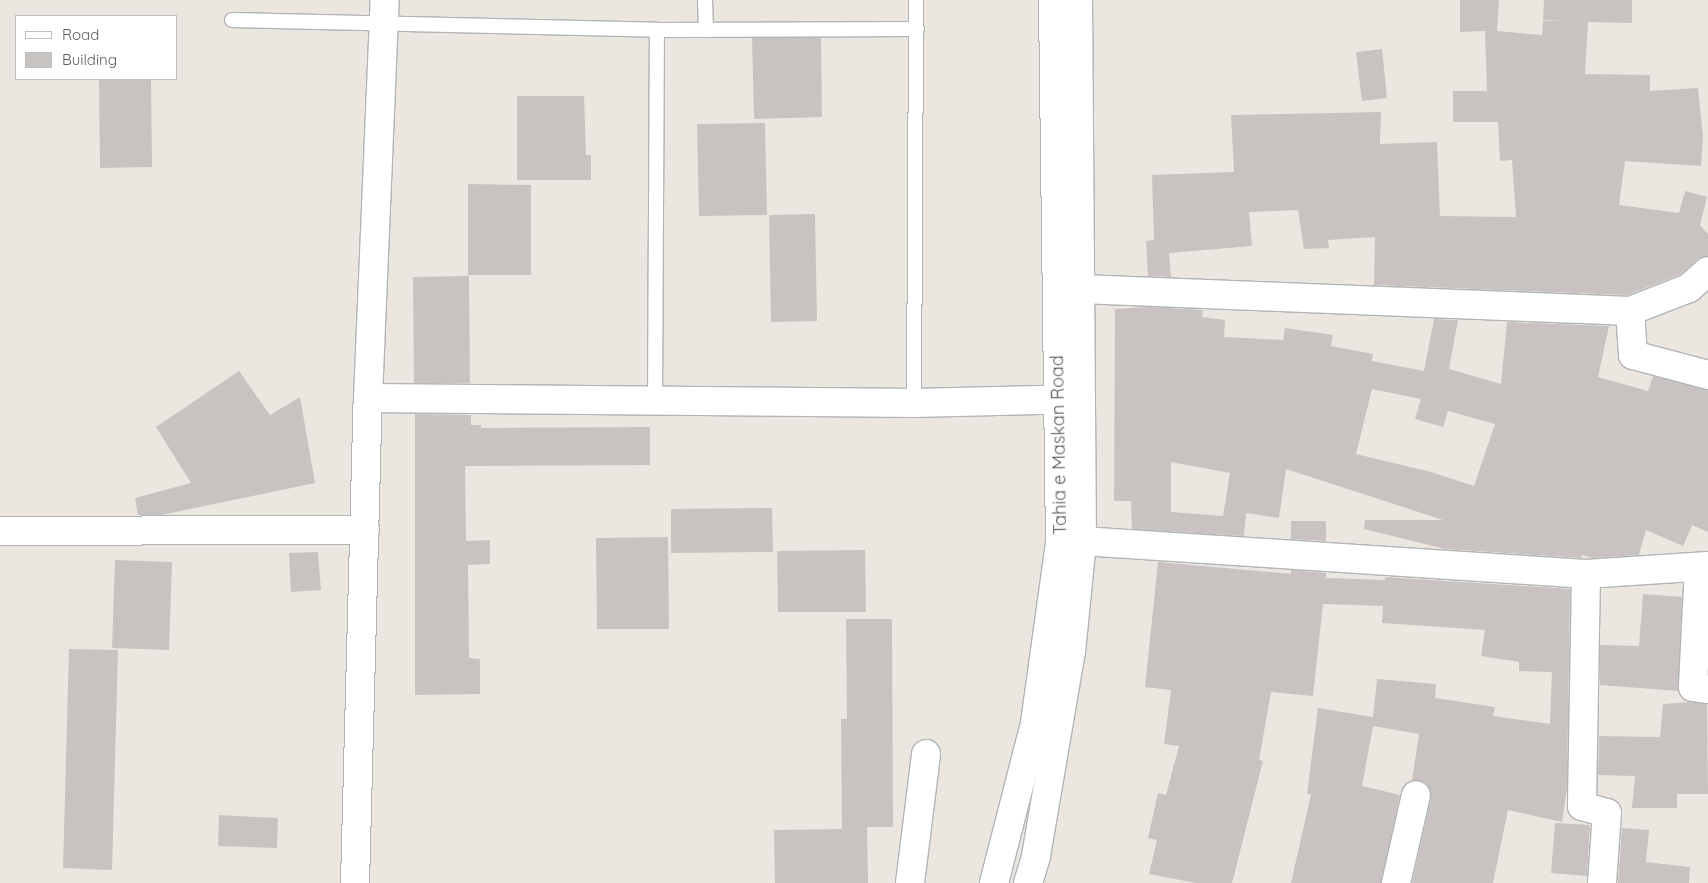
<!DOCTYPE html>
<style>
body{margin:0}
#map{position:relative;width:1708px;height:883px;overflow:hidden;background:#ebe6e0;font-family:Quicksand,sans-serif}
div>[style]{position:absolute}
.building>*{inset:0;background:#c8c3c0}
.roads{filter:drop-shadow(1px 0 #b1b4b7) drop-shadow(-1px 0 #b1b4b7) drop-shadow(0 1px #b1b4b7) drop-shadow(0 -1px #b1b4b7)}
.service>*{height:14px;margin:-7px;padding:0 7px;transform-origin:7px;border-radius:7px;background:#fff}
.minor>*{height:28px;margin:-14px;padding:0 14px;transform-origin:14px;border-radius:14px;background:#fff}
.secondary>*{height:28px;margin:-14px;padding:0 14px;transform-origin:14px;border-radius:14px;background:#fff}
span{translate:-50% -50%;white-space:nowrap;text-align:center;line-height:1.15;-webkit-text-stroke:4.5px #fff;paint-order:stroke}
.street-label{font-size:18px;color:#595d60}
.legend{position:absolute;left:15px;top:15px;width:162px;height:65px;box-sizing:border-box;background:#fff;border:1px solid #bdbebf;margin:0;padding:6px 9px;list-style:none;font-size:15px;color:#595d60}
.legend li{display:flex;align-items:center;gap:10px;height:25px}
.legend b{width:25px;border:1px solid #bdbebf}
</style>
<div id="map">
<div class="building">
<div style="clip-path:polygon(1460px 0,1499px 0,1497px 31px,1542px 35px,1543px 21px,1562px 21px,1543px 20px,1544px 0,1632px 0,1632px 23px,1588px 22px,1585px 74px,1650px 75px,1650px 91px,1698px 88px,1703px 137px,1701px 166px,1625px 161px,1619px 205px,1679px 213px,1685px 191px,1707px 197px,1700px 225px,1708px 234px,1708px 256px,1698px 259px,1681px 274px,1627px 295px,1374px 285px,1375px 237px,1328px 240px,1329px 248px,1304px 249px,1298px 210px,1249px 212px,1252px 246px,1169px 253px,1171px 277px,1148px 276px,1146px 241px,1154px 240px,1152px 175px,1234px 172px,1231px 115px,1381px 112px,1380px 144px,1437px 142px,1440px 216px,1516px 217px,1512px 160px,1500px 161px,1498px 122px,1453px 122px,1453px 91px,1487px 91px,1485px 31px,1460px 32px)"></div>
<div style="clip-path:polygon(752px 38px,821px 38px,822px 117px,754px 119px)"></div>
<div style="clip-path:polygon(1382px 49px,1387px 98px,1362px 101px,1356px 52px)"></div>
<div style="clip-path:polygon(99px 79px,151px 79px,152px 167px,100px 168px)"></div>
<div style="clip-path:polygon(517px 96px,584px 96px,586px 155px,591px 155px,591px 180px,517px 180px)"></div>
<div style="clip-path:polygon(765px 123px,767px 215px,699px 216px,697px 124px)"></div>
<div style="clip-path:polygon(468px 184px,531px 185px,531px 275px,468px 275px)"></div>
<div style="clip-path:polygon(815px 214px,817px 321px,771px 322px,769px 215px)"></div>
<div style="clip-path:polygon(469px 276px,470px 383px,414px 383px,413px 277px)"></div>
<div style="clip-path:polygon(evenodd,1150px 307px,1203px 310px,1202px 317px,1225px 320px,1224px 337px,1283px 340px,1285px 328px,1333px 335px,1331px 346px,1373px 354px,1372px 361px,1424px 371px,1434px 319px,1458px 320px,1449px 369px,1501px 384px,1507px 322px,1609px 326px,1598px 377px,1648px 391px,1653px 376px,1708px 390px,1708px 532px,1692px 525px,1683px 546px,1646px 530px,1639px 555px,1593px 558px,1582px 555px,1582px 558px,1445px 549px,1364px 529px,1365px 520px,1443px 520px,1286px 469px,1279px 518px,1246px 513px,1244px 536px,1132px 529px,1131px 501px,1114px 501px,1115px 309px,1150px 307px,1372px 389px,1421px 399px,1415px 419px,1443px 427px,1448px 411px,1495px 424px,1474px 486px,1431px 472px,1356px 454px,1372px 389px,1150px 307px,1171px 462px,1230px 473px,1223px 516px,1171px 512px,1171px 462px)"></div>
<div style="clip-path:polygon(239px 371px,270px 415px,300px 397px,315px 483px,161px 515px,138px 515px,135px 498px,191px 483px,156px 427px)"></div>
<div style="clip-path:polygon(415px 414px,471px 415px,471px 425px,481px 425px,481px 428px,650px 427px,650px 465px,465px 466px,466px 541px,490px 540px,490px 564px,468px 565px,469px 658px,480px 659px,480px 694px,415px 695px)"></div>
<div style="clip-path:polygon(772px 508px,773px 552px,671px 553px,671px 509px)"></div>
<div style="clip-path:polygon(1291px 521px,1326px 521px,1326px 541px,1291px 539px)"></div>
<div style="clip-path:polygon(668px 537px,669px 629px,597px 629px,596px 538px)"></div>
<div style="clip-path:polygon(865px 550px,866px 612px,778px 612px,777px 551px)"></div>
<div style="clip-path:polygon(318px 552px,321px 590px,291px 592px,289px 553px)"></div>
<div style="clip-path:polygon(115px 560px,172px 562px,169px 650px,112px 648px)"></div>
<div style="clip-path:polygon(1158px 562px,1291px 574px,1291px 570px,1326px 573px,1326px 578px,1385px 580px,1385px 577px,1570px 589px,1567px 788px,1562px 822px,1508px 810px,1493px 883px,1412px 883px,1431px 798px,1426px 783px,1412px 780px,1419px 734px,1373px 726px,1362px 786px,1400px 795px,1381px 883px,1291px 883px,1311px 794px,1307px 794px,1318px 708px,1373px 717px,1377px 679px,1436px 684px,1435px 698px,1495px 707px,1493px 716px,1550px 724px,1552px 672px,1519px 671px,1519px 662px,1481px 656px,1485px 630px,1382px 623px,1383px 606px,1323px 604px,1313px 696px,1271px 692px,1259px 760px,1263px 761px,1232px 883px,1196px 883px,1149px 874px,1157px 840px,1148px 838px,1158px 793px,1166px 795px,1179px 746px,1164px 744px,1171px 690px,1145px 687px)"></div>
<div style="clip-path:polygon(1643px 594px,1682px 597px,1678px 691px,1600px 685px,1600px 645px,1639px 646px)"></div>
<div style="clip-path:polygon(846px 619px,892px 619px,893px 827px,867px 827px,868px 883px,775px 883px,774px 830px,842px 829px,841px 719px,847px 719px)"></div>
<div style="clip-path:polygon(69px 649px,118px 650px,112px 870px,63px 868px)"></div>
<div style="clip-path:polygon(1689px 702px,1707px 704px,1708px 794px,1677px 794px,1677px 808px,1632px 808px,1635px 776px,1598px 775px,1599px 736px,1660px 737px,1663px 704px)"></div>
<div style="clip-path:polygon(219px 815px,278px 818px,277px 848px,218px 846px)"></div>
<div style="clip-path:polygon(1555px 823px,1590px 825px,1587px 876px,1551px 873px)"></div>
<div style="clip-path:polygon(1622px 828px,1649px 830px,1646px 862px,1690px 867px,1689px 883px,1618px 883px)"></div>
</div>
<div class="roads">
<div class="service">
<div style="left:705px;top:0;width:30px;rotate:88deg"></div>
<div style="left:232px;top:20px;width:425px;rotate:1.3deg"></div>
<div style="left:657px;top:30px;width:260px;rotate:-0.2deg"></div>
<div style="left:655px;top:401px;width:371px;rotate:-89.7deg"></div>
<div style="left:914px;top:403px;width:403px;rotate:-89.7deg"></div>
</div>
<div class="minor">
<div style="left:1081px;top:289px;width:549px;rotate:2.29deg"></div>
<div style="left:1630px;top:311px;width:63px;rotate:-21.3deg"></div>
<div style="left:1689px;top:288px;width:25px;rotate:-42deg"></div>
<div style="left:1630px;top:311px;width:44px;rotate:86.1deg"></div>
<div style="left:1633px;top:355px;width:78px;rotate:14.9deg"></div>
<div style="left:368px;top:398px;width:546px;rotate:0.52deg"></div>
<div style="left:914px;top:403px;width:167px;rotate:-1.4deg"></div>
<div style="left:0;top:531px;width:365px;rotate:-0.2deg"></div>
<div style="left:1082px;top:541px;width:505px;rotate:3.75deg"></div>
<div style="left:1586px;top:574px;width:122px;rotate:-3.8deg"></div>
<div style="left:1699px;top:567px;width:120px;rotate:92.9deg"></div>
<div style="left:1693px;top:687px;width:15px;rotate:8deg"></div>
<div style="left:1586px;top:574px;width:232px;rotate:91deg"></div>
<div style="left:1582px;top:806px;width:26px;rotate:16deg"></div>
<div style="left:1607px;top:813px;width:70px;rotate:94.1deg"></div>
<div style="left:355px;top:883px;width:485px;rotate:-88.5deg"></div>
<div style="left:368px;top:398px;width:398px;rotate:-87.6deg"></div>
<div style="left:910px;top:883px;width:130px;rotate:-82.9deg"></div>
<div style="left:1396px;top:883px;width:90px;rotate:-77.2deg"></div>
</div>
<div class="secondary">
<div style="left:994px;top:883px;width:165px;rotate:-75.6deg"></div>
<div style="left:1035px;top:723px;width:182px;rotate:-82.1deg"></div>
<div style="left:1060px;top:543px;width:543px;rotate:-90.74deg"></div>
<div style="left:1028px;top:883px;width:28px;rotate:-73deg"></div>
<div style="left:1036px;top:856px;width:207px;rotate:-80.3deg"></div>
<div style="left:1071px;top:652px;width:112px;rotate:-84.3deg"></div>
<div style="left:1082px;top:541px;width:541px;rotate:-90.42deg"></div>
</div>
</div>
<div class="street-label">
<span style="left:1059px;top:445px;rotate:-91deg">Tahia e Maskan Road</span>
</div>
<ul class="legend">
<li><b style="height:6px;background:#fff"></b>Road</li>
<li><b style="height:14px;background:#c8c3c0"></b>Building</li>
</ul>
</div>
